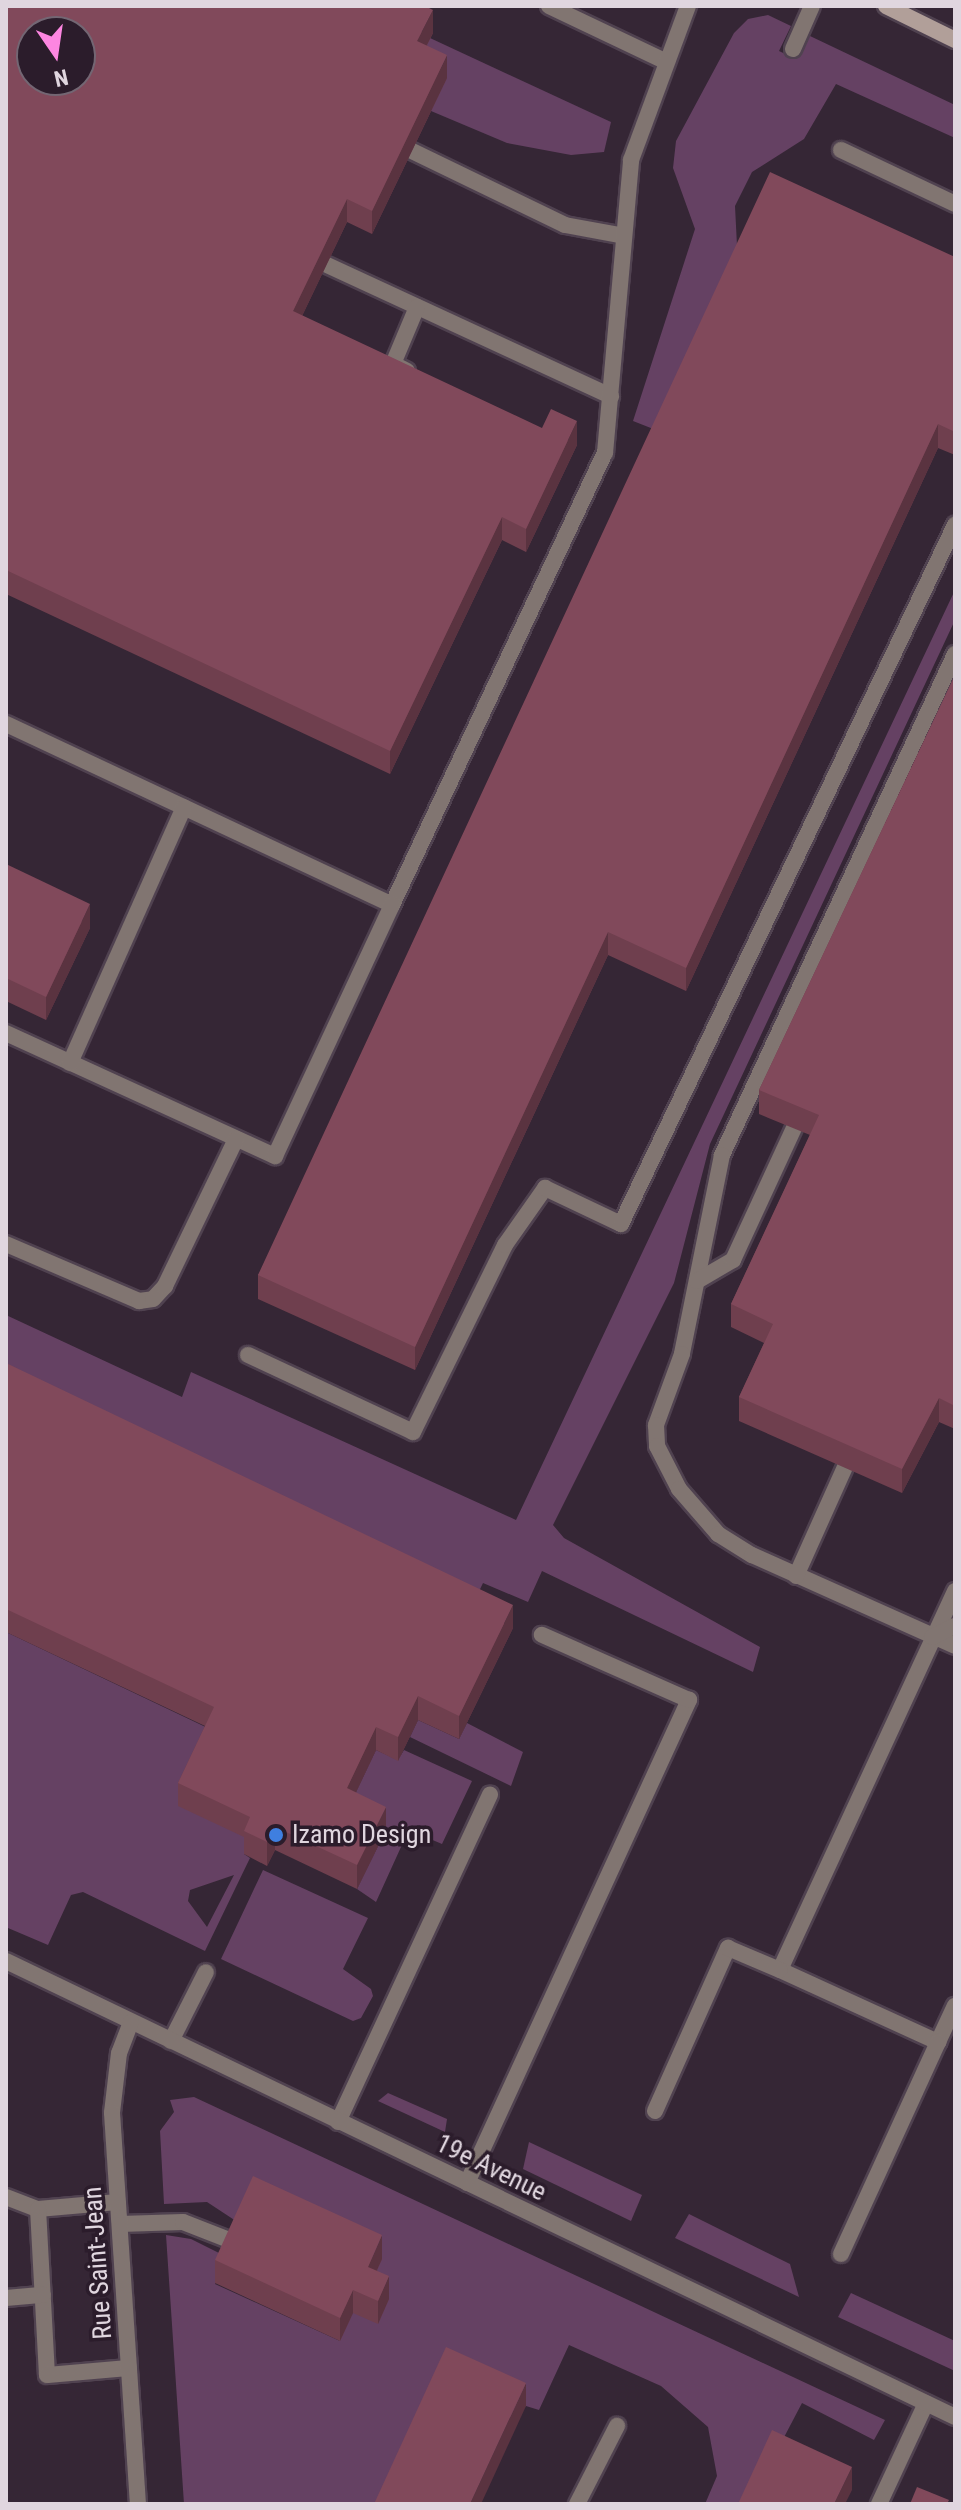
<!DOCTYPE html>
<style>
body{margin:0}
#map{position:relative;width:961px;height:2510px;overflow:hidden;background:#352635;font-family:"Roboto Condensed",sans-serif}
div>[style]{position:absolute}
.green>*{inset:0;background:#654163}
.roads{filter:drop-shadow(2px 0 #504250) drop-shadow(-2px 0 #504250) drop-shadow(0 2px #504250) drop-shadow(0 -2px #504250)}
.service>*{height:16px;margin:-8px;padding:0 8px;transform-origin:8px;border-radius:8px;background:#817571}
.minor>*{height:16px;margin:-8px;padding:0 8px;transform-origin:8px;border-radius:8px;background:#817571}
.secondary>*{height:16px;margin:-8px;padding:0 8px;transform-origin:8px;border-radius:8px;background:#b19f99}
.wall>*{inset:0;background:#6f3f4e}
.shaded-wall>*{inset:0;background:#5a3340}
.building>*{inset:0;background:#81495b}
.dots>*{width:22px;height:22px;translate:-50% -50%;box-sizing:border-box;border:4px solid #2b1c2b;border-radius:50%}
span{translate:-50% -50%;white-space:nowrap;text-align:center;line-height:1.15;-webkit-text-stroke:7px #2b1c2b;paint-order:stroke}
.poi-label{font-size:26px;color:#e0d6df}
.left{translate:0 -50%;text-align:left}
.street-label{font-size:26px;color:#e0d6df}
.frame{position:absolute;inset:0;border:8px solid #e0d6df;pointer-events:none}
.north{position:absolute;left:16px;top:16px;width:80px;height:80px;box-sizing:border-box;background:#2b1c2b;border:2px solid #736673;border-radius:50%;rotate:167deg;font-size:22px;font-weight:700;line-height:32px;text-align:center;color:#e0d6df}
.north::after{content:'';display:block;margin:auto;width:28px;height:36px;background:#fd86e1;clip-path:polygon(50% 0,100% 100%,50% 72%,0 100%)}
</style>
<div id="map">
<div class="green">
<div style="clip-path:polygon(768px 15px,791px 26px,779px 51px,796px 59px,810px 36px,955px 105px,955px 138px,836px 84px,804px 139px,752px 172px,735px 206px,738px 265px,661px 432px,633px 421px,695px 229px,673px 168px,676px 141px,734px 33px,748px 19px)"></div>
<div style="clip-path:polygon(430px 38px,611px 122px,604px 152px,571px 155px,507px 143px,431px 111px,417px 64px)"></div>
<div style="clip-path:polygon(955px 590px,955px 620px,710px 1144px,674px 1283px,553px 1525px,564px 1538px,760px 1647px,753px 1672px,542px 1571px,528px 1602px,483px 1583px,471px 1608px,6px 1388px,6px 1315px,182px 1397px,191px 1372px,516px 1520px)"></div>
<div style="clip-path:polygon(evenodd,6px 1632px,214px 1731px,250px 1840px,244px 1854px,250px 1858px,205px 1951px,83px 1892px,71px 1895px,48px 1945px,8px 1928px,6px 1632px,234px 1875px,207px 1927px,188px 1901px,190px 1890px,234px 1875px)"></div>
<div style="clip-path:polygon(418px 1720px,459px 1739px,467px 1723px,523px 1752px,511px 1786px,410px 1737px)"></div>
<div style="clip-path:polygon(376px 1750px,398px 1760px,404px 1750px,472px 1781px,442px 1844px,416px 1833px,406px 1836px,376px 1902px,357px 1889px,386px 1830px,347px 1811px)"></div>
<div style="clip-path:polygon(263px 1870px,368px 1918px,343px 1969px,371px 1989px,373px 1996px,361px 2018px,353px 2021px,221px 1959px)"></div>
<div style="clip-path:polygon(388px 2093px,447px 2119px,445px 2132px,378px 2101px)"></div>
<div style="clip-path:polygon(194px 2097px,885px 2420px,874px 2440px,802px 2403px,749px 2504px,705px 2504px,717px 2476px,708px 2427px,661px 2386px,569px 2345px,539px 2410px,526px 2406px,385px 2504px,184px 2504px,166px 2235px,191px 2239px,227px 2257px,215px 2284px,340px 2341px,242px 2225px,207px 2202px,164px 2204px,160px 2131px,174px 2112px,170px 2100px)"></div>
<div style="clip-path:polygon(529px 2142px,642px 2195px,631px 2221px,523px 2169px)"></div>
<div style="clip-path:polygon(689px 2214px,790px 2264px,799px 2297px,675px 2238px)"></div>
<div style="clip-path:polygon(851px 2293px,955px 2341px,955px 2371px,838px 2317px)"></div>
</div>
<div class="roads">
<div class="service">
<div style="left:549px;top:6px;width:128px;rotate:25.4deg"></div>
<div style="left:793px;top:49px;width:47px;rotate:-66.2deg"></div>
<div style="left:841px;top:150px;width:126px;rotate:25.3deg"></div>
<div style="left:412px;top:151px;width:170px;rotate:25.8deg"></div>
<div style="left:565px;top:225px;width:56px;rotate:10.3deg"></div>
<div style="left:327px;top:265px;width:313px;rotate:24.8deg"></div>
<div style="left:407px;top:371px;width:16px;rotate:-153deg"></div>
<div style="left:393px;top:364px;width:62px;rotate:-67.2deg"></div>
<div style="left:955px;top:654px;width:553px;rotate:114.94deg"></div>
<div style="left:722px;top:1155px;width:203px;rotate:101.4deg"></div>
<div style="left:682px;top:1354px;width:76px;rotate:110.1deg"></div>
<div style="left:656px;top:1425px;width:21px;rotate:87deg"></div>
<div style="left:657px;top:1446px;width:48px;rotate:62.9deg"></div>
<div style="left:679px;top:1489px;width:60px;rotate:49.1deg"></div>
<div style="left:718px;top:1534px;width:40px;rotate:32deg"></div>
<div style="left:752px;top:1555px;width:222px;rotate:24.1deg"></div>
<div style="left:6px;top:724px;width:426px;rotate:25.1deg"></div>
<div style="left:392px;top:905px;width:500px;rotate:-64.8deg"></div>
<div style="left:605px;top:453px;width:294px;rotate:-84.9deg"></div>
<div style="left:631px;top:160px;width:164px;rotate:-69.7deg"></div>
<div style="left:6px;top:1033px;width:296px;rotate:24.6deg"></div>
<div style="left:275px;top:1156px;width:277px;rotate:-65deg"></div>
<div style="left:70px;top:1063px;width:280px;rotate:-66deg"></div>
<div style="left:6px;top:1244px;width:145px;rotate:23.2deg"></div>
<div style="left:139px;top:1301px;width:14px;rotate:-8deg"></div>
<div style="left:153px;top:1299px;width:18px;rotate:-47deg"></div>
<div style="left:165px;top:1286px;width:163px;rotate:-64.2deg"></div>
<div style="left:697px;top:1281px;width:42px;rotate:-30.3deg"></div>
<div style="left:733px;top:1260px;width:145px;rotate:-65.2deg"></div>
<div style="left:248px;top:1355px;width:182px;rotate:25deg"></div>
<div style="left:413px;top:1432px;width:208px;rotate:-63.8deg"></div>
<div style="left:505px;top:1245px;width:70px;rotate:-54.9deg"></div>
<div style="left:545px;top:1188px;width:84px;rotate:25.3deg"></div>
<div style="left:621px;top:1224px;width:775px;rotate:-64.46deg"></div>
<div style="left:796px;top:1576px;width:120px;rotate:-65.8deg"></div>
<div style="left:955px;top:1591px;width:417px;rotate:114.8deg"></div>
<div style="left:780px;top:1970px;width:174px;rotate:24.5deg"></div>
<div style="left:938px;top:2042px;width:40px;rotate:-65deg"></div>
<div style="left:932px;top:1637px;width:25px;rotate:-26deg"></div>
<div style="left:171px;top:2041px;width:77px;rotate:-63.1deg"></div>
<div style="left:655px;top:2111px;width:179px;rotate:-65.9deg"></div>
<div style="left:728px;top:1948px;width:56px;rotate:22.9deg"></div>
<div style="left:338px;top:2122px;width:361px;rotate:-65.1deg"></div>
<div style="left:467px;top:2183px;width:532px;rotate:-65.32deg"></div>
<div style="left:689px;top:1700px;width:161px;rotate:-156.1deg"></div>
<div style="left:6px;top:2197px;width:34px;rotate:21deg"></div>
<div style="left:38px;top:2209px;width:80px;rotate:-5deg"></div>
<div style="left:38px;top:2209px;width:166px;rotate:86.9deg"></div>
<div style="left:47px;top:2375px;width:82px;rotate:-4.9deg"></div>
<div style="left:120px;top:2224px;width:63px;rotate:-1.8deg"></div>
<div style="left:183px;top:2222px;width:55px;rotate:21.4deg"></div>
<div style="left:841px;top:2254px;width:233px;rotate:-65.4deg"></div>
<div style="left:6px;top:2298px;width:37px;rotate:-5deg"></div>
<div style="left:577px;top:2504px;width:88px;rotate:-62.9deg"></div>
<div style="left:879px;top:2504px;width:111px;rotate:-65deg"></div>
</div>
<div class="minor">
<div style="left:6px;top:1961px;width:1053px;rotate:25.66deg"></div>
<div style="left:131px;top:2022px;width:33px;rotate:111deg"></div>
<div style="left:119px;top:2053px;width:60px;rotate:96.7deg"></div>
<div style="left:112px;top:2113px;width:392px;rotate:86.2deg"></div>
</div>
<div class="secondary">
<div style="left:886px;top:6px;width:77px;rotate:26.2deg"></div>
</div>
</div>
<div class="wall">
<div style="clip-path:polygon(6px 6px,433px 33px,427px 45px,447px 78px,372px 234px,347px 222px,302px 316px,577px 445px,526px 552px,502px 540px,390px 774px,6px 594px)"></div>
<div style="clip-path:polygon(955px 257px,955px 455px,938px 448px,686px 991px,608px 955px,415px 1370px,258px 1299px,258px 1275px)"></div>
<div style="clip-path:polygon(955px 675px,955px 1429px,939px 1422px,902px 1493px,739px 1421px,739px 1397px,764px 1343px,731px 1327px,731px 1304px,810px 1135px,759px 1114px,759px 1090px)"></div>
<div style="clip-path:polygon(6px 864px,90px 928px,46px 1020px,6px 1001px)"></div>
<div style="clip-path:polygon(6px 1363px,513px 1628px,459px 1739px,418px 1720px,398px 1761px,376px 1750px,356px 1792px,386px 1830px,357px 1889px,275px 1850px,267px 1866px,244px 1854px,244px 1837px,178px 1806px,178px 1783px,205px 1726px,6px 1632px)"></div>
<div style="clip-path:polygon(382px 2259px,377px 2270px,389px 2299px,378px 2324px,353px 2313px,340px 2341px,215px 2283px,215px 2260px)"></div>
</div>
<div class="shaded-wall">
<div style="clip-path:polygon(433px 10px,433px 33px,417px 64px,417px 41px)"></div>
<div style="clip-path:polygon(447px 55px,447px 78px,372px 234px,372px 211px)"></div>
<div style="clip-path:polygon(347px 199px,347px 222px,293px 335px,293px 311px)"></div>
<div style="clip-path:polygon(577px 421px,577px 445px,526px 552px,526px 529px)"></div>
<div style="clip-path:polygon(938px 424px,938px 448px,686px 991px,686px 968px)"></div>
<div style="clip-path:polygon(502px 517px,502px 540px,390px 774px,390px 751px)"></div>
<div style="clip-path:polygon(90px 904px,90px 928px,46px 1020px,46px 997px)"></div>
<div style="clip-path:polygon(608px 932px,608px 955px,415px 1370px,415px 1347px)"></div>
<div style="clip-path:polygon(939px 1398px,939px 1422px,902px 1493px,902px 1469px)"></div>
<div style="clip-path:polygon(513px 1605px,513px 1628px,459px 1739px,459px 1716px)"></div>
<div style="clip-path:polygon(418px 1696px,418px 1720px,398px 1761px,398px 1737px)"></div>
<div style="clip-path:polygon(376px 1727px,376px 1750px,347px 1811px,347px 1788px)"></div>
<div style="clip-path:polygon(386px 1807px,386px 1830px,357px 1889px,357px 1865px)"></div>
<div style="clip-path:polygon(275px 1827px,275px 1850px,267px 1866px,267px 1842px)"></div>
<div style="clip-path:polygon(382px 2235px,382px 2259px,368px 2290px,368px 2267px)"></div>
<div style="clip-path:polygon(389px 2276px,389px 2299px,378px 2324px,378px 2301px)"></div>
<div style="clip-path:polygon(353px 2290px,353px 2313px,340px 2341px,340px 2318px)"></div>
<div style="clip-path:polygon(526px 2383px,526px 2406px,481px 2504px,470px 2504px)"></div>
<div style="clip-path:polygon(852px 2467px,852px 2490px,845px 2504px,834px 2504px)"></div>
</div>
<div class="building">
<div style="clip-path:polygon(evenodd,6px 6px,425px 6px,433px 10px,417px 41px,447px 55px,372px 211px,347px 199px,293px 311px,542px 428px,551px 409px,577px 421px,526px 529px,502px 517px,390px 751px,6px 570px,6px 6px,32px 32px,80px 32px,80px 80px,32px 80px,32px 32px)"></div>
<div style="clip-path:polygon(770px 172px,955px 257px,955px 432px,938px 424px,686px 968px,608px 932px,415px 1347px,258px 1275px)"></div>
<div style="clip-path:polygon(955px 675px,955px 1406px,939px 1398px,902px 1469px,739px 1397px,773px 1324px,731px 1304px,819px 1115px,759px 1090px)"></div>
<div style="clip-path:polygon(6px 864px,90px 904px,46px 997px,6px 978px)"></div>
<div style="clip-path:polygon(6px 1363px,513px 1605px,459px 1716px,418px 1696px,398px 1737px,376px 1727px,347px 1788px,386px 1807px,357px 1865px,275px 1827px,267px 1842px,244px 1831px,250px 1817px,178px 1783px,214px 1707px,6px 1609px)"></div>
<div style="clip-path:polygon(253px 2176px,382px 2235px,368px 2267px,389px 2276px,378px 2301px,353px 2290px,340px 2318px,215px 2260px)"></div>
<div style="clip-path:polygon(446px 2347px,526px 2383px,470px 2504px,374px 2504px)"></div>
<div style="clip-path:polygon(772px 2430px,852px 2467px,834px 2504px,738px 2504px)"></div>
<div style="clip-path:polygon(917px 2487px,949px 2500px,947px 2504px,910px 2504px)"></div>
</div>
<div class="dots">
<div style="left:276px;top:1835px;background:#3f7fe0"></div>
</div>
<div class="poi-label">
<span class="left" style="left:292px;top:1835px">Izamo Design</span>
</div>
<div class="street-label">
<span style="left:491px;top:2168px;rotate:26deg">19e Avenue</span>
<span style="left:98px;top:2263px;rotate:-94deg">Rue Saint-Jean</span>
</div>
<div class="frame"></div>
<div class="north">N</div>
</div>
